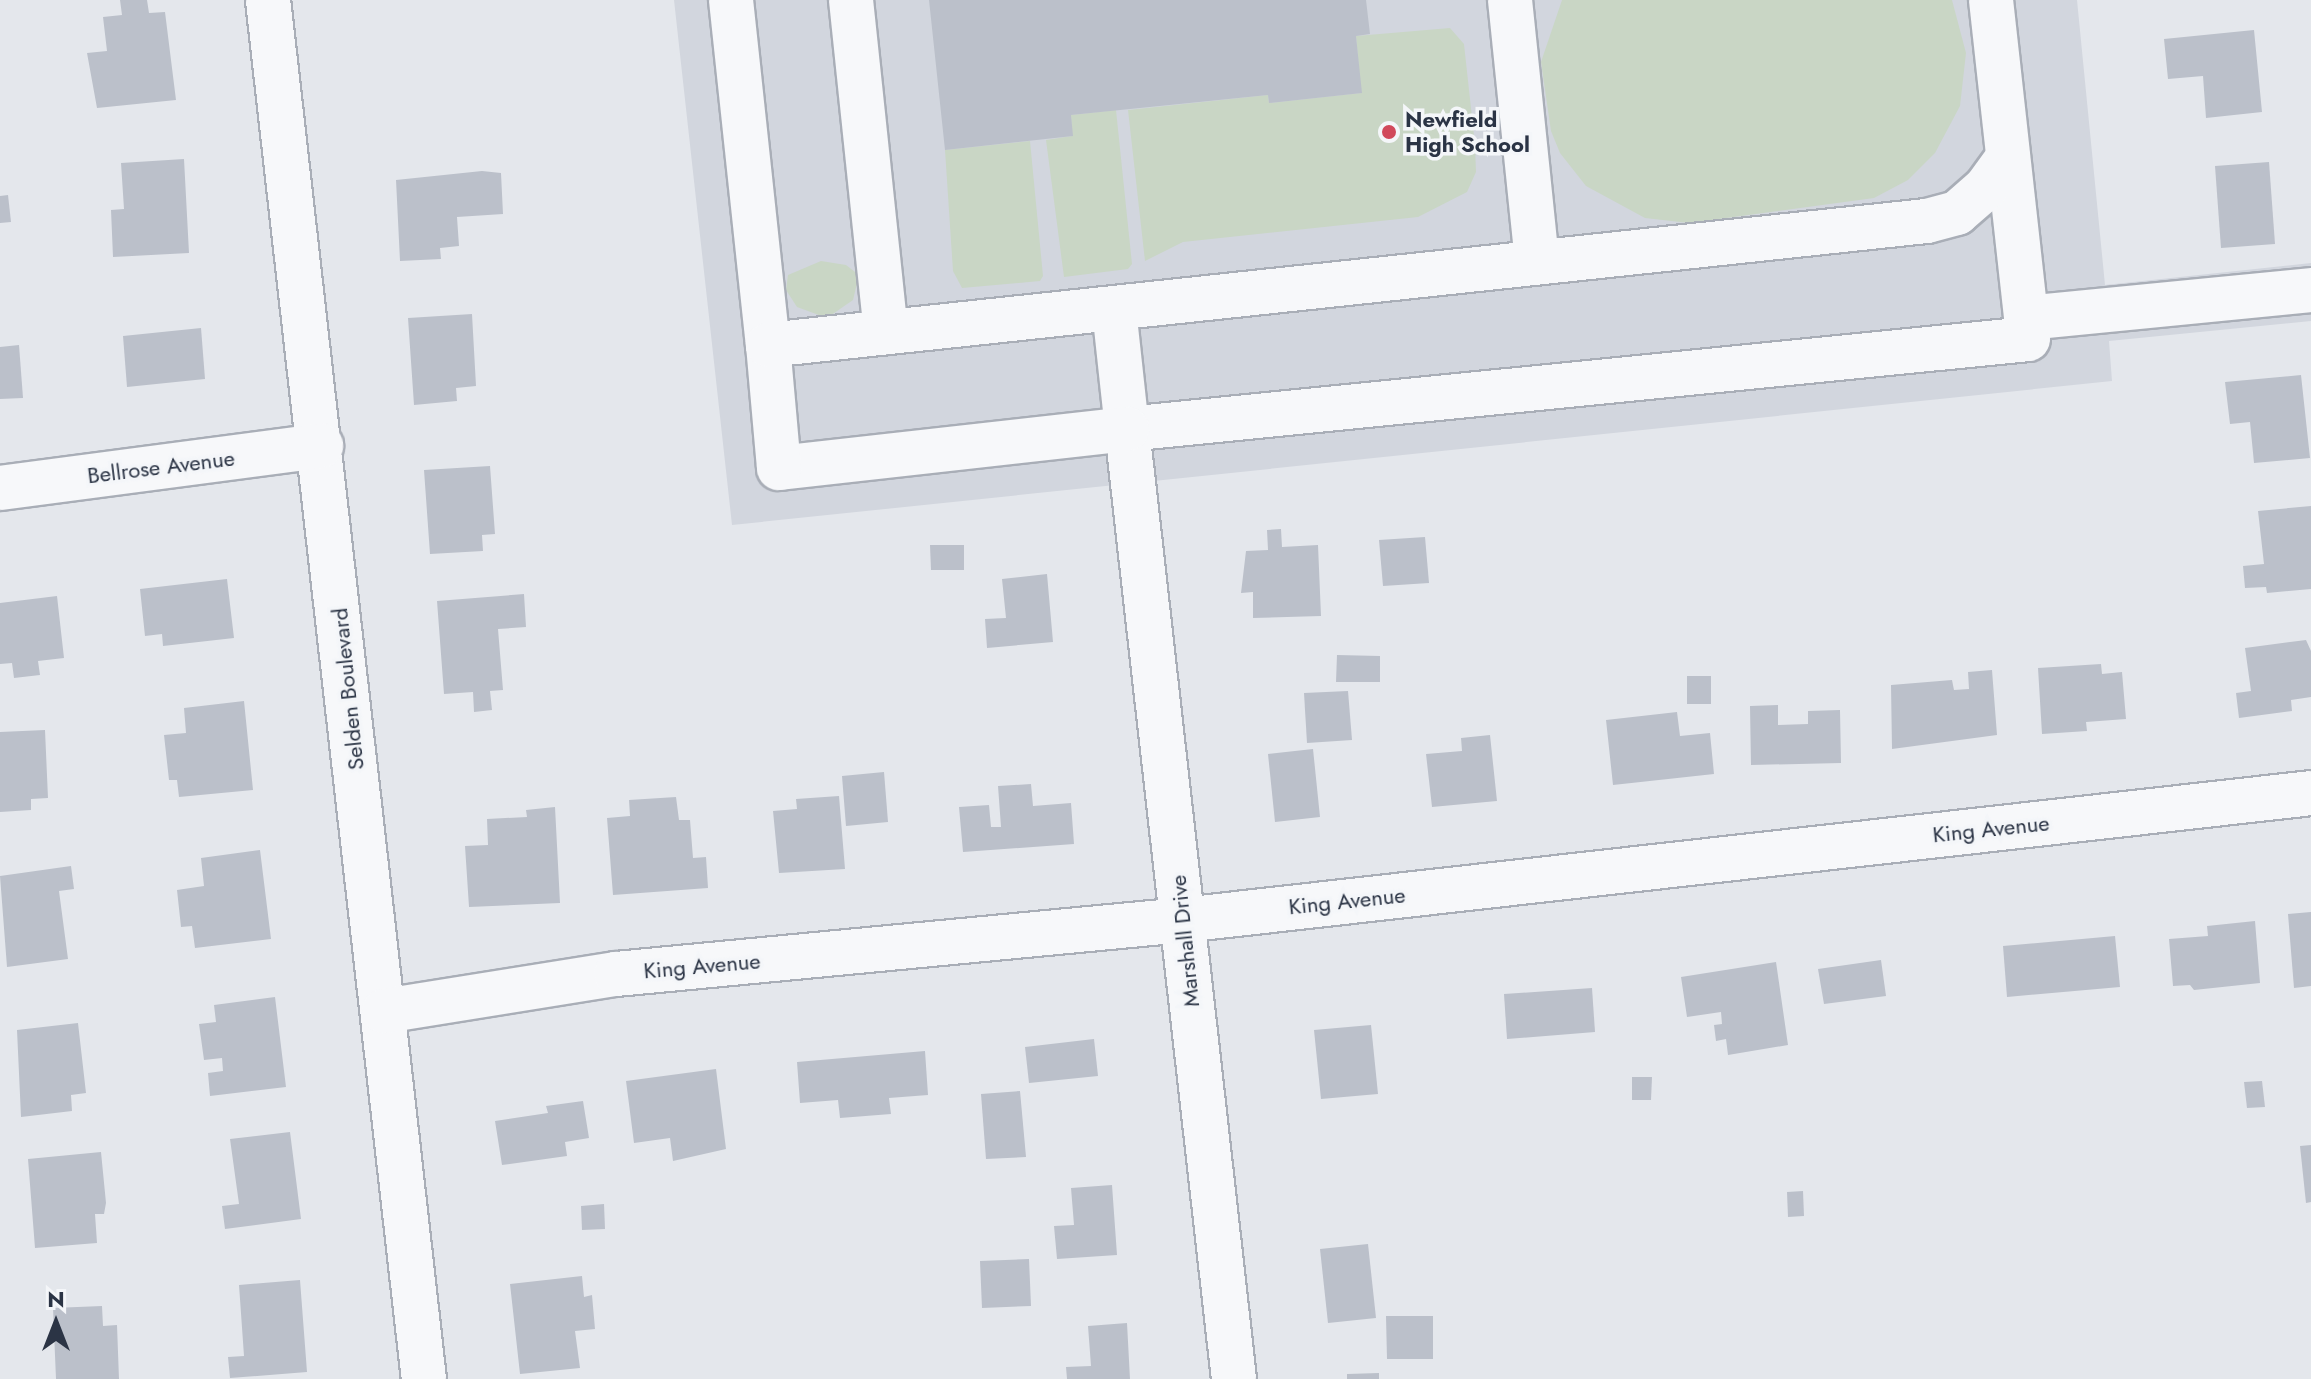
<!DOCTYPE html>
<style>
body{margin:0}
#map{position:relative;width:2311px;height:1379px;overflow:hidden;background:#e4e7ec;font-family:Jost,sans-serif}
div>[style]{position:absolute}
.built>*{inset:0;background:#d2d6de}
.green>*{inset:0;background:#c9d6c5}
.building>*{inset:0;background:#bbc0ca}
.roads{filter:drop-shadow(2px 0 #a9aeb7) drop-shadow(-2px 0 #a9aeb7) drop-shadow(0 2px #a9aeb7) drop-shadow(0 -2px #a9aeb7)}
.minor>*{height:44px;margin:-22px;padding:0 22px;transform-origin:22px;border-radius:22px;background:#f7f8fa}
.dots>*{width:22px;height:22px;translate:-50% -50%;box-sizing:border-box;border:4px solid #f4f6f9;border-radius:50%}
span{translate:-50% -50%;white-space:nowrap;text-align:center;line-height:1.15;-webkit-text-stroke:7px #f4f6f9;paint-order:stroke}
.poi-label{font-size:22px;color:#2b3445;font-weight:700}
.left{translate:0 -50%;text-align:left}
.street-label{font-size:22px;color:#2b3445}
.north{position:absolute;left:16px;top:1283px;width:80px;height:80px;-webkit-text-stroke:6px #f4f6f9;paint-order:stroke;rotate:0deg;font-size:22px;font-weight:700;line-height:32px;text-align:center;color:#2b3445}
.north::after{content:'';display:block;margin:auto;width:28px;height:36px;background:#2b3445;clip-path:polygon(50% 0,100% 100%,50% 72%,0 100%)}
</style>
<div id="map">
<div class="built">
<div style="clip-path:polygon(674px 0,2077px 0,2105px 285px,2311px 263px,2311px 321px,2109px 341px,2112px 381px,732px 525px)"></div>
</div>
<div class="green">
<div style="clip-path:polygon(1562px 0,1952px 0,1966px 53px,1960px 106px,1935px 153px,1908px 180px,1874px 198px,1689px 223px,1645px 218px,1586px 186px,1560px 153px,1551px 131px,1541px 62px)"></div>
<div style="clip-path:polygon(1450px 28px,1464px 44px,1475px 145px,1476px 172px,1467px 192px,1418px 217px,1183px 242px,1145px 261px,1128px 110px,1268px 95px,1269px 103px,1361px 93px,1356px 36px)"></div>
<div style="clip-path:polygon(1116px 110px,1132px 264px,1128px 269px,1064px 277px,1046px 140px,1072px 136px,1071px 115px)"></div>
<div style="clip-path:polygon(1030px 141px,1043px 276px,1040px 281px,962px 288px,953px 271px,945px 150px)"></div>
<div style="clip-path:polygon(821px 261px,846px 265px,859px 275px,853px 300px,827px 318px,797px 307px,786px 290px,788px 275px)"></div>
</div>
<div class="building">
<div style="clip-path:polygon(120px 0,147px 0,149px 13px,165px 12px,176px 100px,97px 108px,87px 53px,107px 51px,103px 17px,122px 15px)"></div>
<div style="clip-path:polygon(929px 0,1366px 0,1370px 34px,1356px 36px,1362px 93px,1269px 103px,1268px 95px,1071px 115px,1073px 136px,945px 150px)"></div>
<div style="clip-path:polygon(2254px 30px,2262px 112px,2206px 118px,2203px 76px,2168px 79px,2164px 39px)"></div>
<div style="clip-path:polygon(184px 159px,189px 253px,113px 257px,111px 210px,124px 209px,121px 163px)"></div>
<div style="clip-path:polygon(2269px 162px,2275px 244px,2221px 248px,2215px 166px)"></div>
<div style="clip-path:polygon(482px 171px,501px 173px,503px 214px,457px 217px,459px 246px,440px 248px,441px 259px,400px 261px,396px 180px)"></div>
<div style="clip-path:polygon(8px 195px,11px 222px,0 223px,0 196px)"></div>
<div style="clip-path:polygon(472px 314px,476px 386px,456px 388px,457px 401px,414px 405px,408px 318px)"></div>
<div style="clip-path:polygon(201px 328px,205px 379px,127px 387px,123px 336px)"></div>
<div style="clip-path:polygon(19px 345px,23px 398px,0 399px,0 347px)"></div>
<div style="clip-path:polygon(2301px 375px,2310px 458px,2254px 463px,2250px 422px,2230px 424px,2225px 382px)"></div>
<div style="clip-path:polygon(490px 466px,495px 534px,482px 535px,483px 551px,430px 554px,424px 470px)"></div>
<div style="clip-path:polygon(2311px 506px,2311px 589px,2267px 593px,2266px 587px,2245px 588px,2243px 566px,2264px 564px,2258px 511px)"></div>
<div style="clip-path:polygon(1281px 529px,1282px 547px,1318px 545px,1321px 616px,1253px 618px,1253px 592px,1241px 593px,1246px 551px,1268px 550px,1267px 530px)"></div>
<div style="clip-path:polygon(1425px 537px,1429px 583px,1383px 586px,1379px 540px)"></div>
<div style="clip-path:polygon(930px 545px,964px 545px,964px 570px,931px 570px)"></div>
<div style="clip-path:polygon(1047px 574px,1053px 642px,987px 648px,985px 619px,1006px 618px,1002px 579px)"></div>
<div style="clip-path:polygon(227px 579px,234px 638px,163px 646px,162px 634px,145px 636px,140px 589px)"></div>
<div style="clip-path:polygon(524px 594px,526px 627px,498px 629px,503px 690px,490px 691px,492px 710px,474px 712px,473px 692px,444px 694px,437px 601px)"></div>
<div style="clip-path:polygon(57px 596px,64px 658px,38px 661px,40px 675px,14px 678px,12px 663px,0 664px,0 603px)"></div>
<div style="clip-path:polygon(2306px 640px,2311px 651px,2311px 697px,2291px 700px,2292px 711px,2239px 718px,2236px 693px,2251px 691px,2245px 648px)"></div>
<div style="clip-path:polygon(1337px 655px,1380px 656px,1380px 682px,1336px 682px)"></div>
<div style="clip-path:polygon(2101px 664px,2102px 674px,2122px 672px,2126px 719px,2086px 722px,2087px 731px,2042px 734px,2038px 668px)"></div>
<div style="clip-path:polygon(1992px 670px,1997px 735px,1892px 749px,1891px 685px,1952px 680px,1954px 690px,1969px 689px,1968px 672px)"></div>
<div style="clip-path:polygon(1687px 676px,1711px 676px,1711px 704px,1687px 704px)"></div>
<div style="clip-path:polygon(1348px 691px,1352px 740px,1307px 743px,1304px 693px)"></div>
<div style="clip-path:polygon(244px 701px,253px 790px,179px 797px,177px 780px,169px 780px,164px 735px,186px 733px,184px 708px)"></div>
<div style="clip-path:polygon(1778px 705px,1778px 725px,1808px 724px,1808px 711px,1840px 710px,1841px 763px,1751px 765px,1750px 706px)"></div>
<div style="clip-path:polygon(1677px 712px,1680px 736px,1710px 733px,1714px 774px,1613px 785px,1606px 720px)"></div>
<div style="clip-path:polygon(45px 730px,48px 798px,31px 799px,31px 810px,0 812px,0 732px)"></div>
<div style="clip-path:polygon(1490px 735px,1497px 801px,1432px 807px,1426px 754px,1462px 751px,1461px 738px)"></div>
<div style="clip-path:polygon(1313px 749px,1320px 817px,1275px 822px,1268px 754px)"></div>
<div style="clip-path:polygon(884px 772px,888px 822px,846px 826px,842px 776px)"></div>
<div style="clip-path:polygon(1031px 784px,1033px 806px,1071px 803px,1074px 844px,963px 852px,959px 807px,989px 805px,991px 827px,1001px 827px,998px 786px)"></div>
<div style="clip-path:polygon(839px 796px,845px 869px,779px 873px,773px 811px,797px 809px,796px 799px)"></div>
<div style="clip-path:polygon(676px 797px,679px 820px,690px 820px,693px 858px,706px 857px,708px 888px,613px 895px,607px 818px,630px 816px,629px 800px)"></div>
<div style="clip-path:polygon(555px 807px,560px 903px,469px 907px,465px 846px,488px 845px,487px 819px,527px 817px,526px 810px)"></div>
<div style="clip-path:polygon(260px 850px,271px 939px,195px 948px,192px 926px,181px 927px,177px 890px,204px 886px,201px 858px)"></div>
<div style="clip-path:polygon(71px 866px,74px 889px,59px 891px,68px 959px,7px 967px,0 876px)"></div>
<div style="clip-path:polygon(2311px 912px,2311px 986px,2294px 988px,2288px 914px)"></div>
<div style="clip-path:polygon(2255px 921px,2260px 983px,2194px 990px,2190px 985px,2173px 986px,2169px 939px,2208px 936px,2207px 926px)"></div>
<div style="clip-path:polygon(2115px 936px,2120px 987px,2007px 997px,2003px 946px)"></div>
<div style="clip-path:polygon(1881px 960px,1886px 996px,1824px 1004px,1818px 969px)"></div>
<div style="clip-path:polygon(1776px 962px,1788px 1045px,1728px 1055px,1726px 1039px,1716px 1041px,1714px 1025px,1722px 1024px,1721px 1012px,1687px 1017px,1681px 977px)"></div>
<div style="clip-path:polygon(1592px 988px,1595px 1032px,1507px 1039px,1504px 994px)"></div>
<div style="clip-path:polygon(275px 997px,286px 1087px,210px 1096px,208px 1073px,223px 1071px,222px 1058px,204px 1060px,199px 1024px,216px 1022px,214px 1005px)"></div>
<div style="clip-path:polygon(78px 1023px,86px 1093px,71px 1095px,72px 1111px,21px 1117px,17px 1030px)"></div>
<div style="clip-path:polygon(1371px 1025px,1378px 1094px,1321px 1099px,1314px 1030px)"></div>
<div style="clip-path:polygon(1094px 1039px,1098px 1076px,1029px 1083px,1025px 1047px)"></div>
<div style="clip-path:polygon(925px 1051px,928px 1095px,889px 1098px,891px 1114px,840px 1118px,838px 1100px,800px 1103px,797px 1062px)"></div>
<div style="clip-path:polygon(716px 1069px,726px 1149px,673px 1161px,670px 1138px,634px 1143px,626px 1081px)"></div>
<div style="clip-path:polygon(1632px 1077px,1652px 1077px,1651px 1100px,1632px 1100px)"></div>
<div style="clip-path:polygon(2262px 1081px,2265px 1107px,2247px 1108px,2244px 1082px)"></div>
<div style="clip-path:polygon(1020px 1091px,1026px 1157px,986px 1159px,981px 1094px)"></div>
<div style="clip-path:polygon(583px 1101px,589px 1138px,565px 1142px,567px 1156px,502px 1165px,495px 1121px,548px 1113px,546px 1106px)"></div>
<div style="clip-path:polygon(290px 1132px,301px 1219px,225px 1229px,222px 1206px,239px 1204px,230px 1139px)"></div>
<div style="clip-path:polygon(2311px 1145px,2311px 1202px,2306px 1203px,2300px 1146px)"></div>
<div style="clip-path:polygon(101px 1152px,106px 1203px,104px 1214px,95px 1214px,97px 1243px,35px 1248px,28px 1159px)"></div>
<div style="clip-path:polygon(1112px 1185px,1117px 1255px,1057px 1259px,1054px 1226px,1074px 1225px,1071px 1188px)"></div>
<div style="clip-path:polygon(1803px 1191px,1804px 1216px,1788px 1217px,1787px 1192px)"></div>
<div style="clip-path:polygon(604px 1204px,605px 1229px,582px 1230px,581px 1206px)"></div>
<div style="clip-path:polygon(1368px 1244px,1376px 1318px,1328px 1323px,1320px 1249px)"></div>
<div style="clip-path:polygon(1029px 1259px,1031px 1306px,982px 1308px,980px 1261px)"></div>
<div style="clip-path:polygon(582px 1276px,584px 1297px,592px 1295px,595px 1329px,575px 1331px,580px 1368px,520px 1374px,510px 1284px)"></div>
<div style="clip-path:polygon(300px 1280px,307px 1372px,230px 1378px,228px 1357px,244px 1356px,239px 1285px)"></div>
<div style="clip-path:polygon(102px 1306px,103px 1326px,117px 1325px,119px 1379px,56px 1379px,53px 1308px)"></div>
<div style="clip-path:polygon(1386px 1316px,1433px 1316px,1433px 1359px,1387px 1359px)"></div>
<div style="clip-path:polygon(1127px 1323px,1130px 1379px,1067px 1379px,1066px 1367px,1091px 1366px,1088px 1326px)"></div>
<div style="clip-path:polygon(1379px 1373px,1379px 1379px,1347px 1379px,1347px 1374px)"></div>
</div>
<div class="roads">
<div class="minor">
<div style="left:268px;top:0;width:1388px;rotate:83.55deg"></div>
<div style="left:731px;top:0;width:347px;rotate:83.9deg"></div>
<div style="left:851px;top:0;width:334px;rotate:84deg"></div>
<div style="left:1510px;top:0;width:261px;rotate:84.1deg"></div>
<div style="left:1991px;top:0;width:320px;rotate:83.7deg"></div>
<div style="left:1114px;top:309px;width:121px;rotate:83.8deg"></div>
<div style="left:1127px;top:429px;width:905px;rotate:-5.7deg"></div>
<div style="left:2028px;top:339px;width:21px;rotate:-95deg"></div>
<div style="left:2026px;top:318px;width:286px;rotate:-5.6deg"></div>
<div style="left:0;top:488px;width:324px;rotate:-7.5deg"></div>
<div style="left:384px;top:1011px;width:235px;rotate:-9.1deg"></div>
<div style="left:616px;top:974px;width:570px;rotate:-5.44deg"></div>
<div style="left:1183px;top:920px;width:1135px;rotate:-6.42deg"></div>
<div style="left:1234px;top:1379px;width:956px;rotate:-96.43deg"></div>
<div style="left:1127px;top:429px;width:350px;rotate:173.6deg"></div>
<div style="left:779px;top:468px;width:123px;rotate:-95.1deg"></div>
<div style="left:768px;top:345px;width:1166px;rotate:-6.11deg"></div>
<div style="left:1927px;top:221px;width:31px;rotate:-15deg"></div>
<div style="left:1957px;top:213px;width:37px;rotate:-41deg"></div>
<div style="left:1985px;top:189px;width:39px;rotate:-54deg"></div>
</div>
</div>
<div class="dots">
<div style="left:1389px;top:132px;background:#d1495b"></div>
</div>
<div class="poi-label">
<span class="left" style="left:1405px;top:132px">Newfield<br>High School</span>
</div>
<div class="street-label">
<span style="left:161px;top:467px;rotate:-7deg">Bellrose Avenue</span>
<span style="left:348px;top:689px;rotate:-96deg">Selden Boulevard</span>
<span style="left:1991px;top:829px;rotate:-6deg">King Avenue</span>
<span style="left:1347px;top:901px;rotate:-6deg">King Avenue</span>
<span style="left:1185px;top:941px;rotate:-96deg">Marshall Drive</span>
<span style="left:702px;top:966px;rotate:-5deg">King Avenue</span>
</div>
<div class="north">N</div>
</div>
